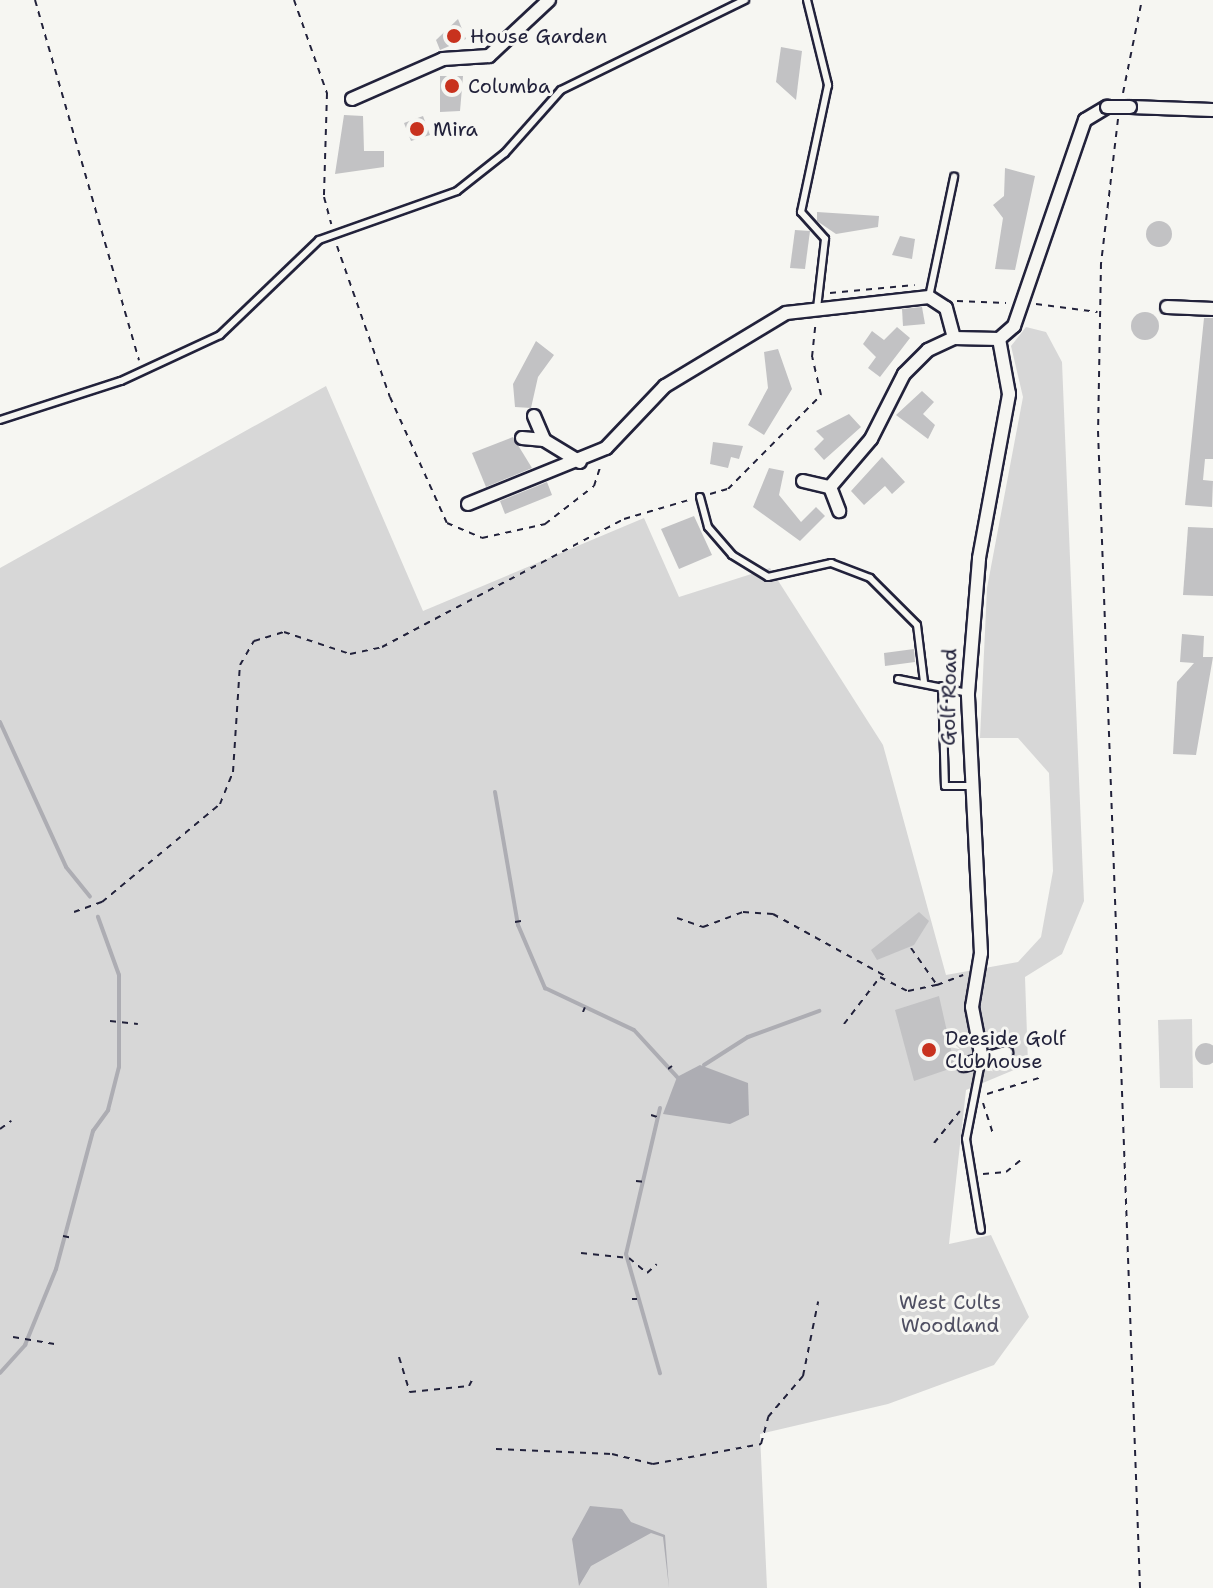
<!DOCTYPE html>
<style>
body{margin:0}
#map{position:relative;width:1213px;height:1588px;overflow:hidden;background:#f6f6f2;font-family:"Shantell Sans",sans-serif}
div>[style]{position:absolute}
.green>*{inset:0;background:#d7d7d7}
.water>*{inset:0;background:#adadb3}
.stream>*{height:4px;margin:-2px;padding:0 2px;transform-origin:2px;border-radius:2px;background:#adadb3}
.building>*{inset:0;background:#c2c2c4}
.round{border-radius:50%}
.path>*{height:2px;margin-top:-1px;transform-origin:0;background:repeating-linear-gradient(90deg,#22223b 0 6px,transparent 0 12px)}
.roads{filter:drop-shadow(2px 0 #22223b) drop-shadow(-2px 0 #22223b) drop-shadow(0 2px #22223b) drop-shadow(0 -2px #22223b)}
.lane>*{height:6px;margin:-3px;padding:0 3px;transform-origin:3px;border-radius:3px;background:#f6f6f2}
.street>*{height:12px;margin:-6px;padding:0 6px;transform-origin:6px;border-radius:6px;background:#f6f6f2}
.bridges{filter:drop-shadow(2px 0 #22223b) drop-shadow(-2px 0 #22223b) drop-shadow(0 2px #22223b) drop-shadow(0 -2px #22223b)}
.street-bridge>*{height:12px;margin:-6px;padding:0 6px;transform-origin:6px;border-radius:6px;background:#f6f6f2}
.dots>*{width:22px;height:22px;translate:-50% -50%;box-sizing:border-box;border:4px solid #f6f6f2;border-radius:50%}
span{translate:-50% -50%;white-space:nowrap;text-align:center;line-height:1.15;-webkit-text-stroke:6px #f6f6f2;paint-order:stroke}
.poi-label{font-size:20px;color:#22223b}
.left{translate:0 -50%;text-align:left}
.street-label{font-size:20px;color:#22223b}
.park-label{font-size:20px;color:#4f4f62}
</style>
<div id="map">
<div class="green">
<div style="clip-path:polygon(1026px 327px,1046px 332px,1062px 362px,1084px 901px,1062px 954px,1025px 977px,1028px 1064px,966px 1090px,949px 1244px,991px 1235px,1029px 1317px,994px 1365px,888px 1404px,760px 1434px,767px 1588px,0 1588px,0 568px,326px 386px,423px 611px,644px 518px,679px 597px,770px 568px,883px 745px,946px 975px,1018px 962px,1041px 937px,1053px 871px,1049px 773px,1018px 738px,980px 738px,987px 588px,1023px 397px,1011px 346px)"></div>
<div style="clip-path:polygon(1192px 1019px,1193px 1088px,1160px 1088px,1158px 1020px)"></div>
</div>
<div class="water">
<div style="clip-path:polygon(700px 1065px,748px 1083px,749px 1115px,730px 1124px,663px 1114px,677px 1077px)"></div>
<div style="clip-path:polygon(590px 1506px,622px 1509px,631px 1522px,665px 1535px,669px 1588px,663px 1537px,651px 1533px,591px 1566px,579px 1586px,572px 1539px)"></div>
</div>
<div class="stream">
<div style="left:0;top:722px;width:159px;rotate:65.5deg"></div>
<div style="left:66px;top:867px;width:38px;rotate:51deg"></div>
<div style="left:495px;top:792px;width:135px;rotate:80.2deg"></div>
<div style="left:518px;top:925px;width:69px;rotate:66.8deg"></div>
<div style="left:545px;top:988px;width:98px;rotate:25.3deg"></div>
<div style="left:634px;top:1030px;width:64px;rotate:47.5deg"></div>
<div style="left:704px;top:1065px;width:52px;rotate:-32.5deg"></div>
<div style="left:748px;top:1037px;width:76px;rotate:-20.1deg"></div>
<div style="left:660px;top:1108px;width:150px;rotate:103.1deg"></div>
<div style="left:626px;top:1254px;width:124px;rotate:74.1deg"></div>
<div style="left:0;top:1373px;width:38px;rotate:-48deg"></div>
<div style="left:25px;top:1345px;width:82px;rotate:-67.8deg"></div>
<div style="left:56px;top:1269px;width:143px;rotate:-75deg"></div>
<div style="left:93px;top:1131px;width:26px;rotate:-54deg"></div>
<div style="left:108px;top:1110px;width:44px;rotate:-75.7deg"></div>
<div style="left:119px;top:1067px;width:92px;rotate:-90deg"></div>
<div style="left:119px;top:975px;width:62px;rotate:-109.9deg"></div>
</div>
<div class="building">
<div style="clip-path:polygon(458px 19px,466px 39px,440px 50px,436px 40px)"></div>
<div style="clip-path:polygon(781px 47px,802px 51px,796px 100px,776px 82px)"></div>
<div style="clip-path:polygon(440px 76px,463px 76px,460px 111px,440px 112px)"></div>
<div style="clip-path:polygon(344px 115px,363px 116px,364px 151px,384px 151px,384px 167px,335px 174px)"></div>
<div style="clip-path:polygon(423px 116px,430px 135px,411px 141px,404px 123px)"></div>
<div style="clip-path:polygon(1005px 168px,1035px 176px,1015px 270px,995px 269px,1003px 218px,993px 205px,1004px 196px)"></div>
<div style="clip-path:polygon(817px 212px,879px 216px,878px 227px,836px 234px,817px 221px)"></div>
<div class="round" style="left:1146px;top:221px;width:26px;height:26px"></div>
<div style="clip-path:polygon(795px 230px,810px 231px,805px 269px,790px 268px)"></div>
<div style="clip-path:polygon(900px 236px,915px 239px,912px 259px,892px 255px)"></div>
<div style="clip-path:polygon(922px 307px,925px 324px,903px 326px,902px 309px)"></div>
<div class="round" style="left:1131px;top:312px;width:28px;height:28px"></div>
<div style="clip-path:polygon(1204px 318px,1213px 318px,1213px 459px,1205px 459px,1203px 480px,1213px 481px,1212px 507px,1185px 505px)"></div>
<div style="clip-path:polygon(897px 327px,910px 338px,880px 377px,868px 368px,876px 357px,863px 344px,872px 331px,884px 340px)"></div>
<div style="clip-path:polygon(536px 341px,554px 355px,538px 377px,531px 408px,515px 407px,513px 384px)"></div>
<div style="clip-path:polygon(778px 349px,792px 389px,764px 435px,748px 425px,768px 388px,764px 352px)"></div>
<div style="clip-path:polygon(922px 391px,934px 402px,923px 414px,935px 425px,928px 439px,896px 415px)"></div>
<div style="clip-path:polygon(849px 414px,861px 427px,824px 460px,814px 449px,824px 439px,816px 431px)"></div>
<div style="clip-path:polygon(513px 437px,532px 468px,486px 487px,472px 453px)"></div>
<div style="clip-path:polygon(713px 442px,743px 446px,739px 459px,731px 457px,728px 468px,710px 464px)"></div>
<div style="clip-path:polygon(882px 457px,905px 482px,892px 494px,885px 486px,864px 505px,851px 491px)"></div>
<div style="clip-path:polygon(769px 468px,784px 471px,779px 495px,801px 522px,816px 507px,825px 516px,800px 541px,753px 507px)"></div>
<div style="clip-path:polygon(547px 482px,552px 495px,505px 514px,500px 501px)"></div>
<div style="clip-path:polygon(694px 516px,712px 555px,679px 569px,661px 529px)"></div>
<div style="clip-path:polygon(1188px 527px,1213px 528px,1213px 596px,1183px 595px)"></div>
<div style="clip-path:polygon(1182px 634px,1204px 636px,1203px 657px,1213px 657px,1196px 755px,1173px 754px,1177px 682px,1194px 663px,1180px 662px)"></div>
<div style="clip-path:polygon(914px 649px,915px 662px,885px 666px,884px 653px)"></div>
<div style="clip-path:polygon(919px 912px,929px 921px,914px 945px,877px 960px,871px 950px)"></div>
<div style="clip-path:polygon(939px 996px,955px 1067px,914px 1081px,895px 1010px)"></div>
<div class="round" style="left:1195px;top:1043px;width:22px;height:22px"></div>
</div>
<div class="path">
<div style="left:35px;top:0;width:375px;rotate:73.9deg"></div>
<div style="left:294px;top:0;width:99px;rotate:70.5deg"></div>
<div style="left:327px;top:93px;width:104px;rotate:91.7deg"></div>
<div style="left:324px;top:197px;width:28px;rotate:75deg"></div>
<div style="left:1123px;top:93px;width:95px;rotate:-78.5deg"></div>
<div style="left:1118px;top:119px;width:145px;rotate:96.7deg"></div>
<div style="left:1101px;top:263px;width:168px;rotate:91deg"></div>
<div style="left:1098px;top:431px;width:1158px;rotate:87.92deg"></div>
<div style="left:337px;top:246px;width:160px;rotate:70.7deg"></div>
<div style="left:390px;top:397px;width:138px;rotate:65.7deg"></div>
<div style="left:447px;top:523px;width:38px;rotate:23deg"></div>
<div style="left:482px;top:538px;width:65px;rotate:-12.5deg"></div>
<div style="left:545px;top:524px;width:62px;rotate:-37.8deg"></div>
<div style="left:594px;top:486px;width:23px;rotate:-72deg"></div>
<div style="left:830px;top:293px;width:85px;rotate:-5.4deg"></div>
<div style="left:957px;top:301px;width:49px;rotate:2.3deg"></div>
<div style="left:1036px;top:304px;width:62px;rotate:7.5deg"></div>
<div style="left:710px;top:494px;width:19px;rotate:-16deg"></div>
<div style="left:728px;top:489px;width:132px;rotate:-45.3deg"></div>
<div style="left:821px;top:395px;width:39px;rotate:-103deg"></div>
<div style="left:812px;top:357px;width:36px;rotate:-84deg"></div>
<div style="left:74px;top:912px;width:30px;rotate:-20deg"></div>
<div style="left:102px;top:902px;width:153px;rotate:-39.7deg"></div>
<div style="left:220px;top:804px;width:35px;rotate:-68deg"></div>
<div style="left:233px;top:772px;width:107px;rotate:-86.3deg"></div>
<div style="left:240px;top:665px;width:28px;rotate:-60deg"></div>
<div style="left:254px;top:641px;width:31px;rotate:-17deg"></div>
<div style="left:284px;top:632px;width:70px;rotate:18.4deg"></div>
<div style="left:350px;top:654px;width:33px;rotate:-12deg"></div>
<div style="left:382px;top:647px;width:274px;rotate:-27.9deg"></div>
<div style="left:624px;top:519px;width:68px;rotate:-16.3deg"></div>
<div style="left:677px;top:918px;width:28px;rotate:19deg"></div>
<div style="left:703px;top:927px;width:43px;rotate:-20.6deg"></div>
<div style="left:743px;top:912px;width:30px;rotate:4deg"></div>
<div style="left:773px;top:914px;width:130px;rotate:28.9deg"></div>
<div style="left:515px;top:922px;width:6px;rotate:-9deg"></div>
<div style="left:911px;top:948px;width:45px;rotate:54.9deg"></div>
<div style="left:937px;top:985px;width:28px;rotate:-21deg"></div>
<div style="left:583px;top:1012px;width:5px;rotate:-68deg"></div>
<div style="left:110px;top:1021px;width:28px;rotate:6deg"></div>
<div style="left:844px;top:1024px;width:59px;rotate:-52.5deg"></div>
<div style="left:880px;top:977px;width:31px;rotate:27deg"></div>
<div style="left:908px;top:991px;width:30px;rotate:-12deg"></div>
<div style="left:668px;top:1069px;width:5px;rotate:-37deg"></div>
<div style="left:987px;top:1094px;width:58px;rotate:-17.2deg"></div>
<div style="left:983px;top:1103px;width:32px;rotate:72deg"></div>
<div style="left:651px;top:1115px;width:9px;rotate:18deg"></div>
<div style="left:0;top:1129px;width:14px;rotate:-36deg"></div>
<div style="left:934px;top:1143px;width:41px;rotate:-50.9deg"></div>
<div style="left:983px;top:1174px;width:23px;rotate:-5deg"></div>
<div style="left:1006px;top:1172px;width:19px;rotate:-39deg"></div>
<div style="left:636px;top:1181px;width:10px;rotate:6deg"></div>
<div style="left:63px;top:1236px;width:10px;rotate:11deg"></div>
<div style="left:581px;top:1253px;width:48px;rotate:5.9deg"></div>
<div style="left:629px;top:1258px;width:23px;rotate:40deg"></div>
<div style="left:647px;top:1273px;width:13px;rotate:-42deg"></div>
<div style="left:632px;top:1299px;width:5px"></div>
<div style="left:13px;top:1337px;width:42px;rotate:9.7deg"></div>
<div style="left:399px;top:1357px;width:37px;rotate:73deg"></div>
<div style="left:410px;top:1392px;width:59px;rotate:-5.8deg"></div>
<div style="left:469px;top:1386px;width:9px;rotate:-63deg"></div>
<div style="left:496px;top:1449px;width:116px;rotate:2.5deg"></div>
<div style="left:612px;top:1454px;width:42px;rotate:13.7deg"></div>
<div style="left:653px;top:1464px;width:110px;rotate:-10.5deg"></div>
<div style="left:761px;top:1444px;width:28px;rotate:-75deg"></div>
<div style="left:768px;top:1417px;width:54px;rotate:-49.5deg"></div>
<div style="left:803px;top:1376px;width:76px;rotate:-78.5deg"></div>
</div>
<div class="roads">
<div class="lane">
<div style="left:807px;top:0;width:88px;rotate:76.1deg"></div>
<div style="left:828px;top:85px;width:130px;rotate:102deg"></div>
<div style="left:801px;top:212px;width:36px;rotate:48deg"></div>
<div style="left:825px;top:239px;width:69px;rotate:96.6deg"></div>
<div style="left:929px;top:297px;width:123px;rotate:-78.2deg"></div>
<div style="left:0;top:420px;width:127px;rotate:-17.9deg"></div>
<div style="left:121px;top:381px;width:109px;rotate:-24.9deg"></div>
<div style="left:220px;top:335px;width:137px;rotate:-43.8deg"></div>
<div style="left:319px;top:240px;width:146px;rotate:-19.5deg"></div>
<div style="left:457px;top:191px;width:61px;rotate:-38.4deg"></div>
<div style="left:505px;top:153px;width:84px;rotate:-48.4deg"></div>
<div style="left:561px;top:90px;width:205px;rotate:-26.1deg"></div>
<div style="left:700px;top:497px;width:31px;rotate:75deg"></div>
<div style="left:708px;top:527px;width:37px;rotate:49deg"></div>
<div style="left:732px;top:555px;width:42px;rotate:31.4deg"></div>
<div style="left:768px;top:577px;width:65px;rotate:-12.5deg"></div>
<div style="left:831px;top:563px;width:42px;rotate:21deg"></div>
<div style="left:870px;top:578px;width:66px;rotate:45deg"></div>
<div style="left:917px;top:625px;width:57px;rotate:83deg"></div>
<div style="left:898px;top:679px;width:71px;rotate:11.3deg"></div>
<div style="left:942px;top:686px;width:100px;rotate:88.3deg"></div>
<div style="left:945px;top:786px;width:24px"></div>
<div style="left:981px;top:1062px;width:78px;rotate:101deg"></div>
<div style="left:966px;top:1139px;width:92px;rotate:80.6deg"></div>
</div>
<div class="street">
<div style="left:352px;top:99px;width:99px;rotate:-23.7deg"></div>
<div style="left:443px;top:59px;width:46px;rotate:-3.7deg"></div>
<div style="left:489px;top:56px;width:82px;rotate:-43deg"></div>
<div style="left:1130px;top:107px;width:83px;rotate:2.1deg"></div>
<div style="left:1167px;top:307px;width:46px;rotate:2.5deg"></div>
<div style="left:534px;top:416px;width:26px;rotate:67deg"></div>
<div style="left:544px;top:440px;width:42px;rotate:31.4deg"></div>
<div style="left:522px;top:438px;width:22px;rotate:5deg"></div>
<div style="left:803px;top:481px;width:28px;rotate:13deg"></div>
<div style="left:830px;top:487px;width:26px;rotate:69deg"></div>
<div style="left:830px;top:487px;width:63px;rotate:-49.5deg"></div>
<div style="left:871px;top:439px;width:73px;rotate:-63.1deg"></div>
<div style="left:904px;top:374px;width:34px;rotate:-45deg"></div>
<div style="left:928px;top:350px;width:29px;rotate:-25deg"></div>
<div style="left:954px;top:338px;width:45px;rotate:1.3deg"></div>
<div style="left:999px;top:339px;width:20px;rotate:-41deg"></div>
<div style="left:1014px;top:326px;width:218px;rotate:-71deg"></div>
<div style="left:1085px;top:120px;width:26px;rotate:-31deg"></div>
<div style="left:468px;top:504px;width:149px;rotate:-22.1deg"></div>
<div style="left:606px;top:448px;width:86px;rotate:-46.4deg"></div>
<div style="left:665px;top:386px;width:141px;rotate:-31.1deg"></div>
<div style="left:786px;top:313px;width:144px;rotate:-6.4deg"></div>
<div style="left:929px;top:297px;width:20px;rotate:33deg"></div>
<div style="left:946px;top:308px;width:31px;rotate:75deg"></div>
<div style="left:982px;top:1059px;width:53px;rotate:-100.9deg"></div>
<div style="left:972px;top:1007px;width:55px;rotate:-80.5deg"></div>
<div style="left:981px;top:953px;width:260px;rotate:-92.9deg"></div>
<div style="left:968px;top:693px;width:135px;rotate:-85.3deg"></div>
<div style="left:979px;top:558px;width:167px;rotate:-79.6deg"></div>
<div style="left:1009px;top:394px;width:56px;rotate:-100.3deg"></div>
<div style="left:964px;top:1065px;width:44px;rotate:-15.9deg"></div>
</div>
</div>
<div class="bridges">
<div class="street-bridge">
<div style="left:1107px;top:107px;width:23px"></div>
</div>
</div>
<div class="dots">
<div style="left:454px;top:36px;background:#c8321e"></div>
<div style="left:452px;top:86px;background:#c8321e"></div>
<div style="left:417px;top:129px;background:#c8321e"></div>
<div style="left:929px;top:1050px;background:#c8321e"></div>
</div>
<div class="poi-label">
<span class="left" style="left:470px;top:36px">House Garden</span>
<span class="left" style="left:468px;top:86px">Columba</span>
<span class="left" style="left:433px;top:129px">Mira</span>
<span class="left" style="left:945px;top:1050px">Deeside Golf<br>Clubhouse</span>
</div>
<div class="street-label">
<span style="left:949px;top:697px;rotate:-89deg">Golf Road</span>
</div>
<div class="park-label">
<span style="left:950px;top:1314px">West Cults<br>Woodland</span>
</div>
</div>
